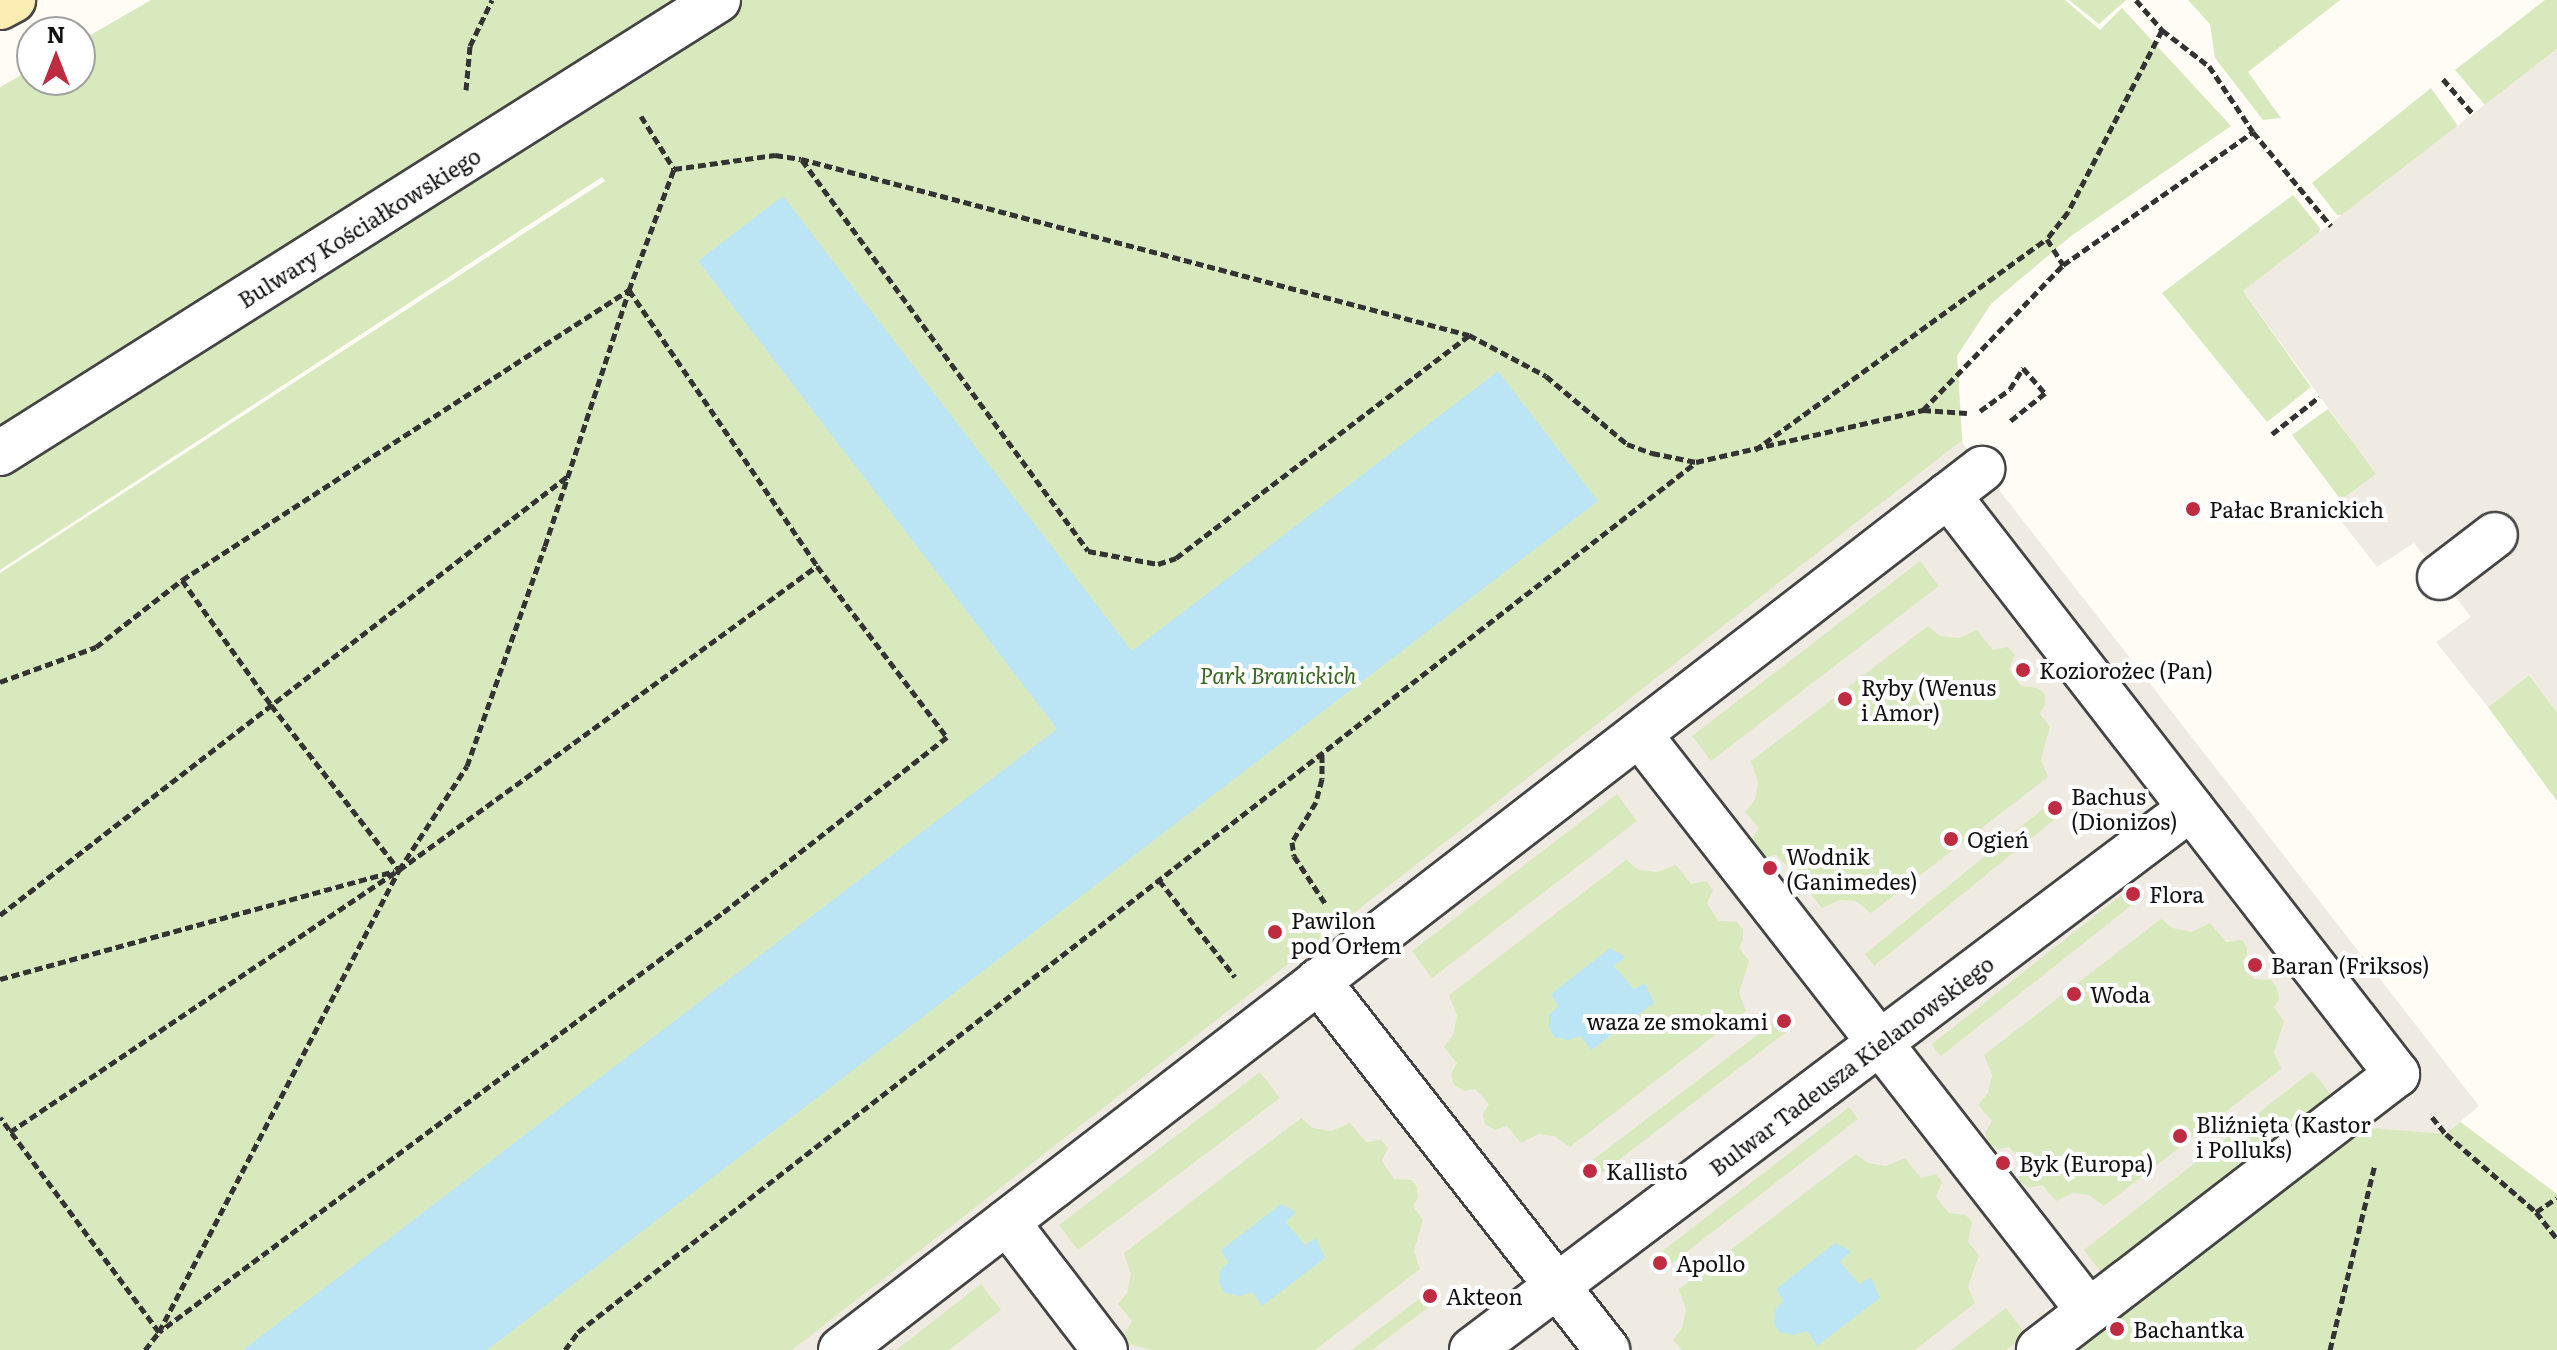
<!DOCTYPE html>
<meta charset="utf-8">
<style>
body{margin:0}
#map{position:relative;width:2557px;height:1350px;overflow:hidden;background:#fffcf5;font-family:Literata,serif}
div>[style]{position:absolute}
.green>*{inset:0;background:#d9e9be}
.plaza>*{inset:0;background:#f0ebe2}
.water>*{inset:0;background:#bbe5f5}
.path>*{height:5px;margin-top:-2.5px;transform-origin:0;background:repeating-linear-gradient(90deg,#333 0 8px,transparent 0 12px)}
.roads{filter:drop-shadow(2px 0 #444) drop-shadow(-2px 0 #444) drop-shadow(0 2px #444) drop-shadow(0 -2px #444)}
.pedestrian>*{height:44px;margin:-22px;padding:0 22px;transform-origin:22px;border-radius:22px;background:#fff}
.secondary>*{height:44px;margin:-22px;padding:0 22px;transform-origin:22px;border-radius:22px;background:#fcedb2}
.dots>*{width:22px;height:22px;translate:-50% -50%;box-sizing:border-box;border:4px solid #fff;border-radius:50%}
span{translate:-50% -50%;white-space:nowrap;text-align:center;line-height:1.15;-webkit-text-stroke:8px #fff;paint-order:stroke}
.street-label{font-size:22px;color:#111}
.poi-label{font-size:22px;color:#111}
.left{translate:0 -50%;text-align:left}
.right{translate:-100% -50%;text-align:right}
.park-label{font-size:22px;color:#376821;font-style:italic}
.north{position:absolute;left:16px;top:16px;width:80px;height:80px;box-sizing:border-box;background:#fff;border:2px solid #a0a0a0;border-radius:50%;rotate:0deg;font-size:22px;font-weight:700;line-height:32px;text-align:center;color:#111}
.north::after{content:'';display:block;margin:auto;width:28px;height:36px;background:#bf2b41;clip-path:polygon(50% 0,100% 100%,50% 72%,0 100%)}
</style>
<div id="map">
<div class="green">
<div style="clip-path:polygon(151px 0,2065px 0,2100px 30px,2122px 8px,2231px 126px,2071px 236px,1991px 304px,1957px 356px,1965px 484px,2459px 1121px,2557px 1194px,2557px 1350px,0 1350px,0 573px,605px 181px,602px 177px,0 570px,0 87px,32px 69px,32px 80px,80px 80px,80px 41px)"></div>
<div style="clip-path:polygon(2069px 0,2126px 0,2099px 24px)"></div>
<div style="clip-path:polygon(2188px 0,2340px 0,2248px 72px,2281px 118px,2263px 120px,2215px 58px,2210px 24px)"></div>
<div style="clip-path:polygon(2545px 0,2557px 0,2557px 49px,2485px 105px,2455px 70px)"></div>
<div style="clip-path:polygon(2431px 88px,2458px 126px,2343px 215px,2337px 215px,2312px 183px)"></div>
<div style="clip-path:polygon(2293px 195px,2320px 228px,2319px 236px,2243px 291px,2311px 387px,2267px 422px,2162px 293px)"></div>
<div style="clip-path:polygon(2328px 409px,2377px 474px,2341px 500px,2292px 435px)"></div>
<div style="clip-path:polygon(2529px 675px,2557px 712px,2557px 801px,2488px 707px)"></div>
</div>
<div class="plaza">
<div style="clip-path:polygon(2557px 49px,2557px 712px,2529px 675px,2488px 707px,2436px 642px,2471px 617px,2414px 543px,2377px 567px,2331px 508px,2376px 474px,2243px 291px)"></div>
<div style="clip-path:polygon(evenodd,1961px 441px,2479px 1106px,2446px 1134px,2357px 1127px,2075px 1350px,2006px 1350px,2026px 1335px,2006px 1308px,1951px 1350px,1915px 1350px,1975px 1303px,1968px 1287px,1979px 1255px,1968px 1242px,1972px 1222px,1966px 1215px,1949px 1213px,1936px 1197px,1942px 1182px,1936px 1174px,1921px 1178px,1905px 1158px,1886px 1166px,1868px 1163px,1856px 1154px,1679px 1289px,1686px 1310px,1682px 1328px,1673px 1340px,1682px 1350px,1372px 1350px,1434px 1303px,1427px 1293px,1351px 1350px,1315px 1350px,1420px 1269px,1414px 1251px,1423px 1220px,1413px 1206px,1418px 1198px,1417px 1187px,1412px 1180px,1394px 1179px,1382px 1161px,1388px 1148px,1381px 1140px,1366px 1142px,1350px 1123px,1331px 1131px,1313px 1128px,1301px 1118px,1124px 1253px,1131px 1274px,1127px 1293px,1118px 1304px,1132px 1321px,1125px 1333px,1129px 1344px,1153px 1350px,949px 1350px,1001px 1310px,981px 1284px,896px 1350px,792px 1350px,1961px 441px,1920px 561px,1939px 586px,1711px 761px,1692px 736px,1920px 561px,1961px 441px,1928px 626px,1940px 636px,1959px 638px,1977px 630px,1993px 650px,2008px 647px,2015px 655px,2009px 669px,2021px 686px,2038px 688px,2045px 694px,2045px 705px,2040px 714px,2050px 727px,2041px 759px,2048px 777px,1871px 913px,1856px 901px,1840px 900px,1822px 908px,1809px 892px,1796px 896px,1787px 889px,1785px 880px,1791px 870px,1776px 855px,1766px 857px,1756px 851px,1752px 839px,1759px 828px,1745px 812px,1755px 800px,1758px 782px,1751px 761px,1928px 626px,1961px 441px,1617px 794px,1637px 821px,1432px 978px,1412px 951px,1617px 794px,1961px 441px,2050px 803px,2060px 815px,1874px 966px,1865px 954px,2050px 803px,1961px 441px,1626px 860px,1639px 870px,1657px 872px,1676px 865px,1691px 884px,1706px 881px,1713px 890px,1707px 903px,1719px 921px,1737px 922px,1743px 929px,1743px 940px,1739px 948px,1749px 961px,1739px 993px,1746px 1011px,1570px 1147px,1554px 1136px,1539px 1134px,1521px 1143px,1507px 1126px,1495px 1130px,1485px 1124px,1483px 1114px,1489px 1104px,1475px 1089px,1464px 1091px,1454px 1085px,1451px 1074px,1457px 1063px,1444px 1047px,1453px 1035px,1457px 1016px,1449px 995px,1626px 860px,1961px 441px,2129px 889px,2137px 901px,1941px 1056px,1935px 1050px,1932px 1044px,2129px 889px,1961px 441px,2161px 919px,2173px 928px,2191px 932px,2210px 923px,2226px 942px,2242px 940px,2247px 948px,2247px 955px,2242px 962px,2254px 979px,2271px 980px,2277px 988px,2279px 999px,2274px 1007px,2284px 1021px,2274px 1052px,2281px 1069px,2104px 1206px,2089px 1195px,2073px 1193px,2056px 1201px,2042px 1185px,2029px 1188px,2020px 1182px,2018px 1173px,2024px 1163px,2009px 1147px,1998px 1149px,1989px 1144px,1985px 1133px,1992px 1121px,1978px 1105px,1988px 1093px,1992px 1075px,1984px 1055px,2161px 919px,1961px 441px,1781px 1017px,1790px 1029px,1595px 1178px,1586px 1165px,1781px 1017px,1961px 441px,2312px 1071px,2333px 1097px,2104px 1276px,2084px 1250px,2312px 1071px,1961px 441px,1260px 1072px,1280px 1098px,1078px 1250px,1059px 1225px,1260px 1072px,1961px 441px,1849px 1107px,1858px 1119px,1666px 1268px,1660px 1263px,1656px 1256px,1849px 1107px)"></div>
</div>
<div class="water">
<div style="clip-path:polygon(783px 196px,1132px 651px,1498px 371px,1598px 501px,487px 1350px,243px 1350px,1057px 729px,698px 261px)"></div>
<div style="clip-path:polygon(1610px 948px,1625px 957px,1614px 966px,1634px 989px,1645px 983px,1654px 1003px,1591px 1050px,1581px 1036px,1568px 1040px,1554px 1037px,1549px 1027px,1549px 1015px,1558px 1006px,1551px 994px)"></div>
<div style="clip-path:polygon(1281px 1204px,1296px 1212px,1286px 1222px,1305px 1245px,1316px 1238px,1325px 1258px,1262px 1306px,1252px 1292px,1240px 1296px,1225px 1293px,1219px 1283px,1220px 1271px,1228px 1262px,1221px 1250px)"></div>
<div style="clip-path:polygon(1835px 1243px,1851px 1251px,1840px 1262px,1859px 1284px,1871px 1277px,1880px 1298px,1817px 1346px,1807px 1331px,1794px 1335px,1779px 1332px,1774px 1322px,1775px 1310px,1783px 1301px,1776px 1289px)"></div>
</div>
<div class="path">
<div style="left:2136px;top:0;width:40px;rotate:49deg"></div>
<div style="left:2162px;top:30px;width:59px;rotate:37.5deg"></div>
<div style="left:2209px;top:66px;width:79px;rotate:56.3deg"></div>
<div style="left:2253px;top:132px;width:122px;rotate:50.3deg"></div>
<div style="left:2162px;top:30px;width:205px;rotate:117.3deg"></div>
<div style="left:2068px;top:212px;width:34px;rotate:128deg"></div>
<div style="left:2047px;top:239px;width:31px;rotate:58deg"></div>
<div style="left:2063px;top:265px;width:232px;rotate:-35deg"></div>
<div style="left:2443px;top:79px;width:46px;rotate:49.4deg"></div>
<div style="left:466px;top:90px;width:44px;rotate:-84.8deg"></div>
<div style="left:470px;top:46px;width:51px;rotate:-64.4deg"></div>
<div style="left:641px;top:116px;width:62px;rotate:58.1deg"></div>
<div style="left:674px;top:169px;width:102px;rotate:-7.9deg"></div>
<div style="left:775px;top:155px;width:26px;rotate:9deg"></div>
<div style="left:801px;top:159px;width:691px;rotate:14.76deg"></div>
<div style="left:1469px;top:335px;width:87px;rotate:28deg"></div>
<div style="left:1546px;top:376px;width:106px;rotate:40deg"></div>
<div style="left:1627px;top:444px;width:27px;rotate:20deg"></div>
<div style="left:1652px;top:453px;width:45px;rotate:11.6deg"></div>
<div style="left:1696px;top:462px;width:233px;rotate:-12.9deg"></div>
<div style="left:1923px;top:410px;width:44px;rotate:3.9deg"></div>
<div style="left:802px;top:160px;width:484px;rotate:53.8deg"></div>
<div style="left:1088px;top:551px;width:71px;rotate:10.5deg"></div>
<div style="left:1158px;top:564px;width:19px;rotate:-18deg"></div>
<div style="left:1176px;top:558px;width:367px;rotate:-37.2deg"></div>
<div style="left:1923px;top:410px;width:202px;rotate:-46deg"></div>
<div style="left:1980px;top:411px;width:37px;rotate:-36deg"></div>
<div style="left:2010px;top:389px;width:25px;rotate:-58deg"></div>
<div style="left:2023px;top:368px;width:33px;rotate:49deg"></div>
<div style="left:2045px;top:393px;width:46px;rotate:141.1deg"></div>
<div style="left:2272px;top:434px;width:60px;rotate:-38.2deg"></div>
<div style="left:1755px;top:450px;width:360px;rotate:-35.9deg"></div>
<div style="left:182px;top:580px;width:153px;rotate:54.5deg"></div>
<div style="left:271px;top:705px;width:209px;rotate:52.2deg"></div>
<div style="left:399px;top:870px;width:517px;rotate:-36.03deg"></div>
<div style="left:0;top:682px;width:102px;rotate:-20deg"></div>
<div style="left:96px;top:647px;width:109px;rotate:-37.9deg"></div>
<div style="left:182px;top:580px;width:533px;rotate:-32.97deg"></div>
<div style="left:629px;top:290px;width:334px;rotate:55.7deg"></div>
<div style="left:817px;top:566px;width:215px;rotate:52.8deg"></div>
<div style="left:947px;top:737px;width:287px;rotate:141.9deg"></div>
<div style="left:721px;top:914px;width:700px;rotate:143.36deg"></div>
<div style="left:159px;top:1332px;width:267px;rotate:-126.5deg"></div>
<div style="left:1322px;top:754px;width:25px;rotate:90deg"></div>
<div style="left:1322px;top:779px;width:24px;rotate:105deg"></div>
<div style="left:1316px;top:802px;width:47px;rotate:121deg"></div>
<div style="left:1292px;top:842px;width:14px;rotate:82deg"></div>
<div style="left:1294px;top:856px;width:56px;rotate:56.6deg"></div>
<div style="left:1159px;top:880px;width:123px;rotate:51.9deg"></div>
<div style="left:0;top:915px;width:719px;rotate:-37.71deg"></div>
<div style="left:0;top:979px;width:409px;rotate:-15.3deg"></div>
<div style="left:2432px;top:1117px;width:22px;rotate:51deg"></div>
<div style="left:2446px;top:1134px;width:119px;rotate:40.9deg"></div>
<div style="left:2536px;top:1212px;width:34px;rotate:52deg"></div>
<div style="left:10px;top:1132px;width:467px;rotate:-34deg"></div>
<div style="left:2536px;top:1212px;width:25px;rotate:-34deg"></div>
<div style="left:145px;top:1350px;width:23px;rotate:-52deg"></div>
<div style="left:159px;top:1332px;width:521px;rotate:-62.55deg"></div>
<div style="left:399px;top:870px;width:124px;rotate:-56.8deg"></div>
<div style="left:467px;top:766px;width:233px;rotate:-70.5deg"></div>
<div style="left:545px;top:546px;width:269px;rotate:-71.8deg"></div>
<div style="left:629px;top:290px;width:129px;rotate:-69.6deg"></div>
<div style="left:565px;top:1350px;width:22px;rotate:-54deg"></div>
<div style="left:578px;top:1332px;width:1415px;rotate:-37.88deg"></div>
<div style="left:2330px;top:1350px;width:191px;rotate:-76.4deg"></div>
</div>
<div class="roads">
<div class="pedestrian">
<div style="left:0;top:453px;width:849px;rotate:-32.25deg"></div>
<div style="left:1948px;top:495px;width:733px;rotate:52.21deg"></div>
<div style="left:2397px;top:1074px;width:452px;rotate:142.4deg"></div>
<div style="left:2440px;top:577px;width:69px;rotate:-37.4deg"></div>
<div style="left:1639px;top:734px;width:732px;rotate:52.05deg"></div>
<div style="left:1318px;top:981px;width:469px;rotate:51.9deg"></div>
<div style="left:1007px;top:1222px;width:161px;rotate:52.6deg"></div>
<div style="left:841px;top:1350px;width:1442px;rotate:-37.67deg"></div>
<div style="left:1472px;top:1350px;width:900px;rotate:-37.01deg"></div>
</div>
<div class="secondary">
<div style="left:0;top:7px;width:15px;rotate:-28deg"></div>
</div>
</div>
<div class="dots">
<div style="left:2193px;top:509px;background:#bf2b41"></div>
<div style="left:2023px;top:670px;background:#bf2b41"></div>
<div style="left:1845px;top:699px;background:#bf2b41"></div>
<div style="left:2055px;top:808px;background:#bf2b41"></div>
<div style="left:1951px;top:839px;background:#bf2b41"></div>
<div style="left:1770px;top:868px;background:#bf2b41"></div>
<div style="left:2133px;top:894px;background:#bf2b41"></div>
<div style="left:1275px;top:932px;background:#bf2b41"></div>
<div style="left:2255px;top:965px;background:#bf2b41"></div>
<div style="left:2074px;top:994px;background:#bf2b41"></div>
<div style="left:1784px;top:1021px;background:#bf2b41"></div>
<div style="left:2180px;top:1136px;background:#bf2b41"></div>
<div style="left:2003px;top:1163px;background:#bf2b41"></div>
<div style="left:1590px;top:1171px;background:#bf2b41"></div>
<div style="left:1660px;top:1263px;background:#bf2b41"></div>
<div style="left:1430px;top:1296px;background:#bf2b41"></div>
<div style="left:2117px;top:1329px;background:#bf2b41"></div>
</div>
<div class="street-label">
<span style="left:359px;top:227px;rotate:-32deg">Bulwary Kościałkowskiego</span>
<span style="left:1851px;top:1065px;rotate:-37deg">Bulwar Tadeusza Kielanowskiego</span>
</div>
<div class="poi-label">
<span class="left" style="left:2209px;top:509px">Pałac Branickich</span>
<span class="left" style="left:2039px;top:670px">Koziorożec (Pan)</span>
<span class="left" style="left:1861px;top:699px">Ryby (Wenus<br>i Amor)</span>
<span class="left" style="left:2071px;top:808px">Bachus<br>(Dionizos)</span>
<span class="left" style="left:1967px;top:839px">Ogień</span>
<span class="left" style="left:1786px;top:868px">Wodnik<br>(Ganimedes)</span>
<span class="left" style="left:2149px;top:894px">Flora</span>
<span class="left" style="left:1291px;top:932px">Pawilon<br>pod Orłem</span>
<span class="left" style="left:2271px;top:965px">Baran (Friksos)</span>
<span class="left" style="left:2090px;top:994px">Woda</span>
<span class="right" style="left:1768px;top:1021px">waza ze smokami</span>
<span class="left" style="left:2196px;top:1136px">Bliźnięta (Kastor<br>i Polluks)</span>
<span class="left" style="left:2019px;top:1163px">Byk (Europa)</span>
<span class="left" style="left:1606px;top:1171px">Kallisto</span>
<span class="left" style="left:1676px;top:1263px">Apollo</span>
<span class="left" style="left:1446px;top:1296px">Akteon</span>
<span class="left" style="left:2133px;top:1329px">Bachantka</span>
</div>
<div class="park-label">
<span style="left:1278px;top:675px">Park Branickich</span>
</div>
<div class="north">N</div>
</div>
